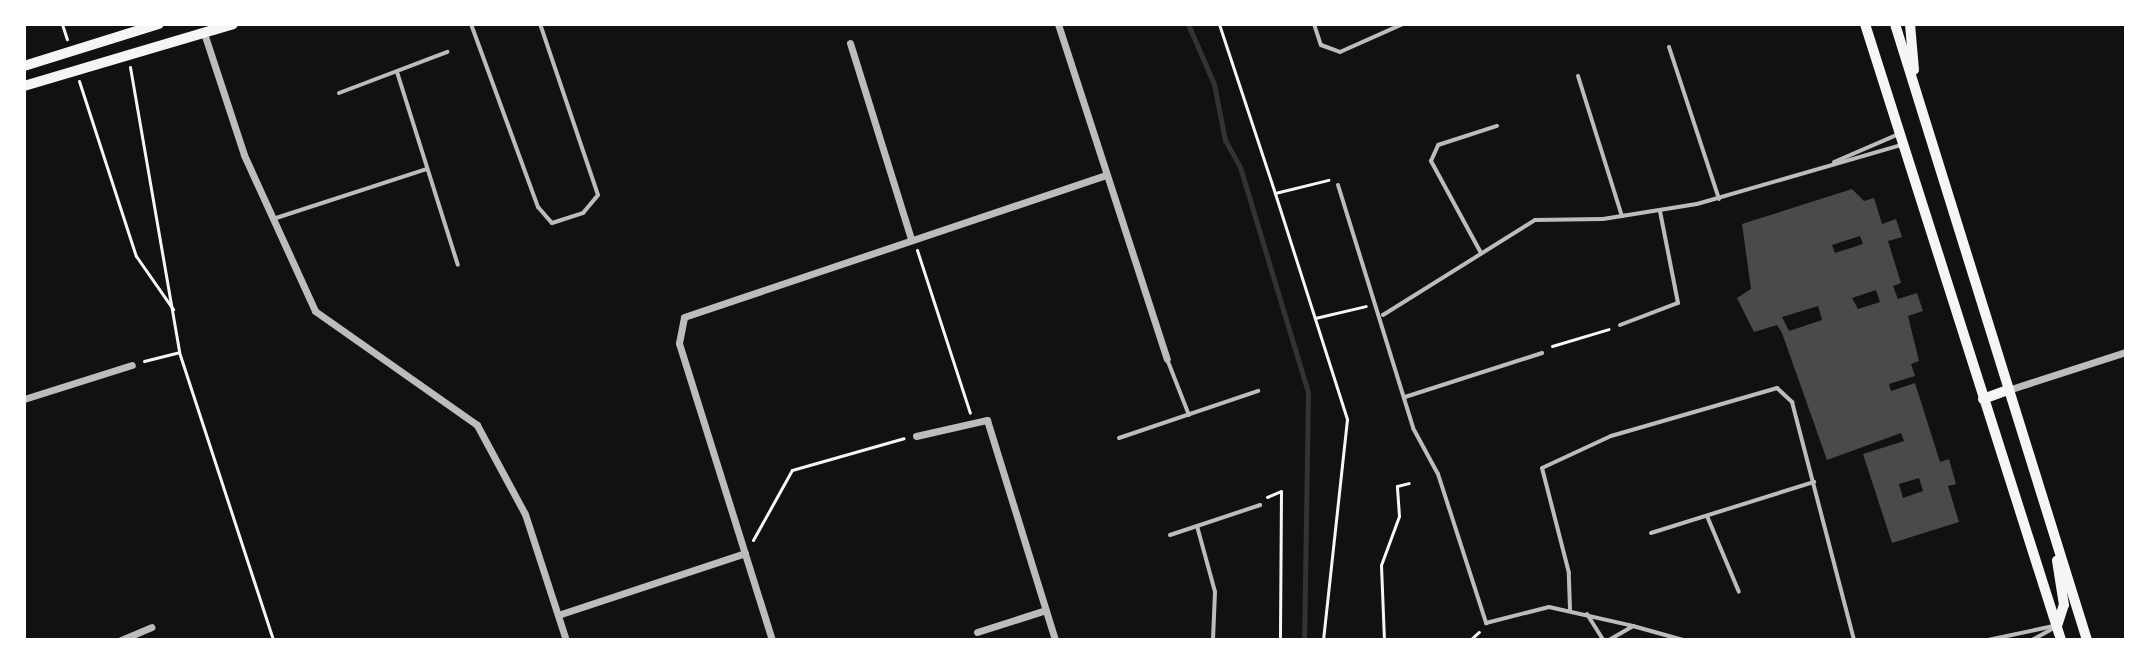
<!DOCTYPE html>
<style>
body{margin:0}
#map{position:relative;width:2150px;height:664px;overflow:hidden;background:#111;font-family:"Fira Sans Condensed",sans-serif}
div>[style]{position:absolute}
.stream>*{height:5px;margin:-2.5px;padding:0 2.5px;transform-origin:2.5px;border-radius:2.5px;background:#333}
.building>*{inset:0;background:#4a4a4a}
.path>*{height:3px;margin:-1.5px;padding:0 1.5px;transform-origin:1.5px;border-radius:1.5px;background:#f5f5f5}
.service>*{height:4px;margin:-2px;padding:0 2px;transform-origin:2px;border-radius:2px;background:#bcbcbc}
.minor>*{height:7px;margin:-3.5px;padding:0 3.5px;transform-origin:3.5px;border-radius:3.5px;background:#bcbcbc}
.secondary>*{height:10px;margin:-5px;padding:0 5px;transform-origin:5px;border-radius:5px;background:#f5f5f5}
span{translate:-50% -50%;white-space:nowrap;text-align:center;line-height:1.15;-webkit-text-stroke:8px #fff;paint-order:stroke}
.frame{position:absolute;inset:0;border:26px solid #fff;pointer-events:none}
</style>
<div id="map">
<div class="stream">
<div style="left:1188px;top:24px;width:65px;rotate:66.6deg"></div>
<div style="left:1214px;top:84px;width:57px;rotate:78.9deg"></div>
<div style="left:1225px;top:140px;width:31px;rotate:61deg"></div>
<div style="left:1240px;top:167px;width:235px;rotate:73.2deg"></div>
<div style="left:1308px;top:392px;width:248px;rotate:90.9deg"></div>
</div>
<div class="building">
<div style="clip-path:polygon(evenodd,1852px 189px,1864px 201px,1874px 198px,1882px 224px,1896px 219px,1902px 237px,1888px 241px,1901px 283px,1893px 286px,1898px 299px,1917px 293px,1923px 311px,1908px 316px,1919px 361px,1911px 364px,1915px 376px,1889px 384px,1891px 391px,1915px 383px,1940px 462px,1949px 459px,1956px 484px,1948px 486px,1959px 522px,1892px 543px,1863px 454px,1904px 441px,1901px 433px,1827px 460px,1782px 333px,1777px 325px,1754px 332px,1737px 298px,1751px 289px,1742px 224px,1852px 189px,1860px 236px,1863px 244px,1835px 253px,1832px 245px,1860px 236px,1852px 189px,1876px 290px,1880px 302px,1858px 309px,1852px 298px,1876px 290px,1852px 189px,1818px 306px,1822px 320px,1789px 331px,1782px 317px,1818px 306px,1852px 189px,1919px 478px,1923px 491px,1903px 498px,1899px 484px,1919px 478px)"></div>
</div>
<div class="path">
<div style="left:62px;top:24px;width:16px;rotate:72deg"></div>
<div style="left:1219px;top:24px;width:178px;rotate:71.7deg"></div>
<div style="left:130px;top:67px;width:289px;rotate:80.2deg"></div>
<div style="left:179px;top:352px;width:303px;rotate:71.9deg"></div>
<div style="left:79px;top:81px;width:184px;rotate:72deg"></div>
<div style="left:136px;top:256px;width:65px;rotate:55.1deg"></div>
<div style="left:917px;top:250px;width:171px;rotate:72deg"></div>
<div style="left:1315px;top:318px;width:52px;rotate:-13.2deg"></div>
<div style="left:1552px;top:346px;width:59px;rotate:-16.6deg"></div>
<div style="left:144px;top:361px;width:36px;rotate:-14deg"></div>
<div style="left:1267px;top:497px;width:15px;rotate:-23deg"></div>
<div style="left:1281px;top:491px;width:149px;rotate:90.4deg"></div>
<div style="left:753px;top:540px;width:80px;rotate:-60.9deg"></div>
<div style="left:792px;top:470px;width:116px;rotate:-15.9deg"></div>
<div style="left:1323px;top:640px;width:222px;rotate:-83.8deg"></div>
<div style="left:1347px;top:419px;width:237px;rotate:-107.7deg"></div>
<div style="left:1275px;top:193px;width:55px;rotate:-13.8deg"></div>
<div style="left:1384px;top:640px;width:75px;rotate:-92.3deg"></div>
<div style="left:1381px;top:565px;width:52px;rotate:-69.8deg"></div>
<div style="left:1399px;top:516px;width:30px;rotate:-94deg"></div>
<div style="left:1397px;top:486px;width:12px;rotate:-14deg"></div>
<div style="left:1470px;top:640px;width:12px;rotate:-42deg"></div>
</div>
<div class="service">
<div style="left:471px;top:24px;width:195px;rotate:69.9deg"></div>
<div style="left:538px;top:207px;width:21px;rotate:49deg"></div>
<div style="left:552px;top:223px;width:33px;rotate:-18deg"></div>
<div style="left:583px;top:213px;width:23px;rotate:-50deg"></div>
<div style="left:598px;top:195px;width:181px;rotate:-108.7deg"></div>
<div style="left:1314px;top:24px;width:22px;rotate:72deg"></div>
<div style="left:1321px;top:45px;width:20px;rotate:20deg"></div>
<div style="left:1340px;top:52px;width:69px;rotate:-24deg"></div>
<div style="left:1669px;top:47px;width:160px;rotate:71.8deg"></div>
<div style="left:397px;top:72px;width:202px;rotate:72.5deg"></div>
<div style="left:1578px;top:76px;width:147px;rotate:72.6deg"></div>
<div style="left:339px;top:93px;width:116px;rotate:-20.8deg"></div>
<div style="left:1834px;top:162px;width:71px;rotate:-23.3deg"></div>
<div style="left:1338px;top:185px;width:254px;rotate:72.8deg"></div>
<div style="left:1413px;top:428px;width:52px;rotate:61.5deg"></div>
<div style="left:1438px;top:474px;width:157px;rotate:72.1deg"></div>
<div style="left:1486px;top:623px;width:65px;rotate:-14.3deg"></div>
<div style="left:1549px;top:607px;width:86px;rotate:12.7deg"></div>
<div style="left:273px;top:219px;width:162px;rotate:-18deg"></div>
<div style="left:1481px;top:253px;width:105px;rotate:-118.5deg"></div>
<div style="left:1431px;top:161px;width:17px;rotate:-66deg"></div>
<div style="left:1438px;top:145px;width:62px;rotate:-17.9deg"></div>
<div style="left:1383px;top:315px;width:179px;rotate:-32deg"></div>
<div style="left:1535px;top:220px;width:68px;rotate:-0.8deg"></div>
<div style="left:1603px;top:219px;width:95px;rotate:-9.1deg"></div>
<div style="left:1697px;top:204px;width:213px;rotate:-16.1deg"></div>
<div style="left:1620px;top:325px;width:62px;rotate:-20.8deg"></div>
<div style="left:1678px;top:303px;width:94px;rotate:-101.1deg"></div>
<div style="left:1167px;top:359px;width:60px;rotate:68.6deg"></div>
<div style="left:1405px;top:397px;width:144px;rotate:-17.8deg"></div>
<div style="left:1119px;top:438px;width:147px;rotate:-18.7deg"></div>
<div style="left:1707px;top:516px;width:82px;rotate:67.2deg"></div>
<div style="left:1197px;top:526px;width:68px;rotate:74.7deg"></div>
<div style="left:1215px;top:592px;width:48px;rotate:92.4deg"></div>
<div style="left:1651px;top:533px;width:171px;rotate:-17.4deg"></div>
<div style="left:1170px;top:535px;width:95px;rotate:-18.4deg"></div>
<div style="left:1570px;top:609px;width:36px;rotate:-92deg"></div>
<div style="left:1569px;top:573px;width:108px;rotate:-104.4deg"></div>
<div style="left:1542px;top:468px;width:76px;rotate:-24.9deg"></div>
<div style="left:1611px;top:436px;width:173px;rotate:-16.1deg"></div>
<div style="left:1777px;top:388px;width:21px;rotate:43deg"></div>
<div style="left:1792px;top:402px;width:246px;rotate:75.4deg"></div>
<div style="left:1587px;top:614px;width:31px;rotate:58deg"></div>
<div style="left:1609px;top:640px;width:28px;rotate:-30deg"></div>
<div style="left:1633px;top:626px;width:52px;rotate:15.6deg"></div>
<div style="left:1988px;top:640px;width:67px;rotate:-12deg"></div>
<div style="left:2032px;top:640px;width:26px;rotate:-29deg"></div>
</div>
<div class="minor">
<div style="left:1058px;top:24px;width:352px;rotate:72deg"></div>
<div style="left:204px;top:33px;width:128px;rotate:71.8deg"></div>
<div style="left:244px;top:155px;width:171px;rotate:65.5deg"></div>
<div style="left:315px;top:311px;width:198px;rotate:35.1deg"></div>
<div style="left:477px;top:425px;width:101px;rotate:61.7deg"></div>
<div style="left:525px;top:514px;width:133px;rotate:72deg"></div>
<div style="left:850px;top:43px;width:205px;rotate:72.7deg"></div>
<div style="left:2008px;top:390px;width:124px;rotate:-17.9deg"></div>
<div style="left:24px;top:399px;width:113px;rotate:-17.5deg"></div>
<div style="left:916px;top:436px;width:73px;rotate:-12.7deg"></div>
<div style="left:987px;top:420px;width:230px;rotate:72.8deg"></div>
<div style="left:558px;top:615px;width:197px;rotate:-18.3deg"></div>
<div style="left:977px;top:632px;width:72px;rotate:-17.7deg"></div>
<div style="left:121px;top:640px;width:33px;rotate:-23deg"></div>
<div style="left:772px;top:640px;width:311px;rotate:-107.4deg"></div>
<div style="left:679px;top:343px;width:26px;rotate:-79deg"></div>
<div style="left:684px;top:317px;width:444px;rotate:-18.6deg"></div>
</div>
<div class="secondary">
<div style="left:1865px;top:24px;width:646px;rotate:72.35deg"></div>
<div style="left:1895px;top:24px;width:645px;rotate:72.69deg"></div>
<div style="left:1910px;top:24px;width:46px;rotate:85deg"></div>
<div style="left:24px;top:66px;width:141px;rotate:-17.3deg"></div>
<div style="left:24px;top:86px;width:218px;rotate:-16.5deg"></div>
<div style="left:1983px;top:399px;width:27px;rotate:-20deg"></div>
<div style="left:2057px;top:626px;width:22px;rotate:-72deg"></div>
<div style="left:2064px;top:605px;width:45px;rotate:-99deg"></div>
</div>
<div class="frame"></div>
</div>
